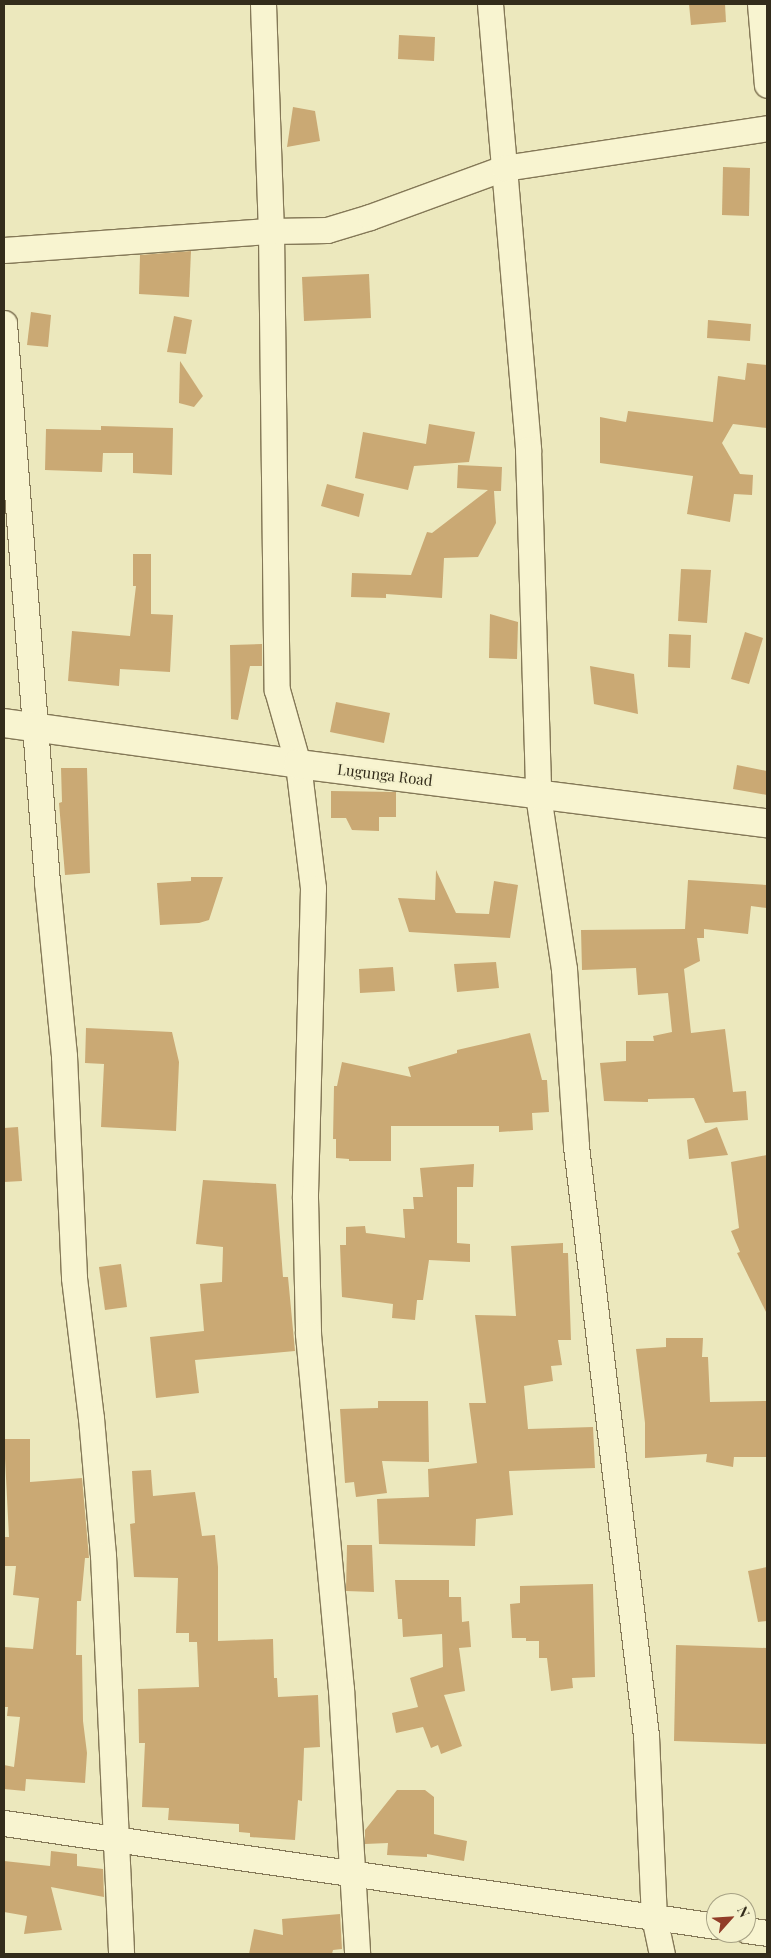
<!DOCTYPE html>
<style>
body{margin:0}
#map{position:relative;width:771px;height:1958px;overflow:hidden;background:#ece8bd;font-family:"Playfair Display",serif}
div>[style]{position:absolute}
.building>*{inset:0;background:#caa974}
.roads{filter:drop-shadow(1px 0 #847857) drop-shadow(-1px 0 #847857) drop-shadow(0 1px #847857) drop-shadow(0 -1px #847857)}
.minor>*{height:25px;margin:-12.5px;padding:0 12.5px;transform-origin:12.5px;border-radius:12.5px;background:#f8f4d0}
.tertiary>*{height:28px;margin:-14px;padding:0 14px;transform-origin:14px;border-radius:14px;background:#f8f4d0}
span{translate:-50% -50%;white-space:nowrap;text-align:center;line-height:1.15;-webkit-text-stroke:4px #f4f1cc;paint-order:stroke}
.street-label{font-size:15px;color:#332c1b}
.frame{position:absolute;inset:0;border:5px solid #332c1b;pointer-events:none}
.north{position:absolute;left:706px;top:1893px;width:50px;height:50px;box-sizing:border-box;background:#f4f1cc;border:1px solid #a7a285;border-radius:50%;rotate:64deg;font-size:14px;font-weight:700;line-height:20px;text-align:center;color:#332c1b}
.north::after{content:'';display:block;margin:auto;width:18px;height:22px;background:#913d28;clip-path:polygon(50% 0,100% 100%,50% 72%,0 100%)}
</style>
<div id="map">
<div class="building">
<div style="clip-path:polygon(689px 4px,725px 4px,726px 22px,691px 25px)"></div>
<div style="clip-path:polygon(399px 35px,435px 37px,434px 61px,398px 59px)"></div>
<div style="clip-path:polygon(293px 107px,315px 111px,320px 141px,287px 147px)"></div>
<div style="clip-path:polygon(723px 167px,750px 168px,749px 216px,722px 215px)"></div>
<div style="clip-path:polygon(191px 251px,189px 297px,139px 294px,140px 255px)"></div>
<div style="clip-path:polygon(369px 274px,371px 318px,304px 321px,302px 277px)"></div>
<div style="clip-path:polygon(31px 312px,51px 315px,48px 347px,27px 345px)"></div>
<div style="clip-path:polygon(174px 316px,192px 320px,186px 354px,167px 352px)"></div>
<div style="clip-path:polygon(708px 320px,751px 324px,750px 341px,707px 338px)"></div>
<div style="clip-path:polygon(180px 361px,203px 396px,194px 407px,179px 403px)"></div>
<div style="clip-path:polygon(747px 363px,767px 365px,767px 428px,733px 424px,722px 443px,740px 474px,753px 475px,752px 495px,734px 494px,730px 522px,687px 514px,693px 476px,600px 463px,600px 417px,626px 422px,628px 411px,713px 422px,718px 376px,745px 380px)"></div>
<div style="clip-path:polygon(429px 424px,475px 432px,469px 462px,414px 466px,408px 490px,355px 478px,363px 432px,426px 444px)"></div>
<div style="clip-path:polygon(101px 426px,173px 428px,172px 475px,133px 473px,133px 453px,103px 453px,102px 472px,45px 470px,46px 429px,101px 430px)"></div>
<div style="clip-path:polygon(458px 465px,502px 467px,501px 491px,494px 491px,496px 523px,478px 557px,444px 558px,442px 598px,386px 594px,386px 598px,351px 597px,352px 573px,411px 575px,427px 532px,432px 533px,488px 490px,457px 488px)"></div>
<div style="clip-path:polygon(327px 484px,364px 494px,359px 517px,321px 506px)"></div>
<div style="clip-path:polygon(133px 554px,151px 554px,151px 614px,173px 615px,170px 672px,120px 669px,119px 686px,68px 681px,72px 631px,130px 636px,136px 586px,133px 586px)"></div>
<div style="clip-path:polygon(681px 569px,711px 570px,707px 623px,678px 621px)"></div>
<div style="clip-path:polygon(490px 614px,518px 622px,517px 659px,489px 658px)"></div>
<div style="clip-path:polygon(745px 632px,763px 638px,749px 684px,731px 679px)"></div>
<div style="clip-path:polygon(669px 634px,691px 635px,690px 668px,668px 667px)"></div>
<div style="clip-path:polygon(262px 644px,262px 666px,250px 666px,238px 720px,231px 719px,230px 645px)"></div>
<div style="clip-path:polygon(590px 666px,634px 674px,638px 714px,594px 704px)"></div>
<div style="clip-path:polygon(336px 702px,390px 713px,384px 743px,330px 732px)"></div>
<div style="clip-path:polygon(737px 765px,767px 771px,767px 795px,733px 789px)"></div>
<div style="clip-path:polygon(61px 768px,87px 768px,90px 873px,65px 875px,59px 803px,62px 802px)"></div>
<div style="clip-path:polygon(331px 791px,396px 792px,396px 817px,379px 817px,379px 831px,352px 830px,346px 818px,331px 818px)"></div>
<div style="clip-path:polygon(436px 870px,456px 913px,489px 914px,494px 881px,518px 885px,510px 938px,409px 932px,398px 898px,435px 900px)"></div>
<div style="clip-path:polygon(191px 877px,223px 877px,209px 920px,199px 923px,160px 925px,157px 883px,191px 881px)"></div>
<div style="clip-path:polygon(688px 880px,767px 885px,767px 908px,751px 906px,748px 934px,704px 929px,704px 938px,697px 938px,700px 961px,684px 969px,691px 1033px,725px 1029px,733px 1092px,746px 1091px,748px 1120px,705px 1123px,694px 1098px,648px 1099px,648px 1102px,604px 1101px,600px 1063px,626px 1061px,626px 1041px,654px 1041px,653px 1036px,672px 1032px,668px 993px,638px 995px,636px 968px,582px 970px,581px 930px,685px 929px)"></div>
<div style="clip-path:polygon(496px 962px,499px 988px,457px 992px,454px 964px)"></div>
<div style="clip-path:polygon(393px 967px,395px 991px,360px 993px,359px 969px)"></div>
<div style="clip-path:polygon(86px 1028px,172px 1032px,179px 1062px,176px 1131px,101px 1127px,104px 1064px,85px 1063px)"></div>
<div style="clip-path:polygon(530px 1033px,542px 1080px,547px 1080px,549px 1112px,532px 1113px,533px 1130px,499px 1132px,499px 1126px,391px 1126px,391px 1161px,349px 1161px,349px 1159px,336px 1158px,336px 1139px,333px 1139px,334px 1086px,337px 1086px,342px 1062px,411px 1077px,408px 1067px,457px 1053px,457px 1050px)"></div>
<div style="clip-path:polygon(18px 1127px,22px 1181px,4px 1182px,4px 1128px)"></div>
<div style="clip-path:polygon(717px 1127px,728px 1155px,689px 1159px,687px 1140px)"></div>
<div style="clip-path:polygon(767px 1155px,767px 1314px,737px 1253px,740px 1252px,731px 1231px,739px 1228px,731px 1162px)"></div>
<div style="clip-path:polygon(474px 1164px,473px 1187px,457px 1187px,457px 1243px,470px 1244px,470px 1262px,429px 1260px,423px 1300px,417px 1300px,415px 1320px,392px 1318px,393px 1304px,342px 1297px,340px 1245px,346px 1245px,346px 1227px,365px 1226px,366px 1233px,405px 1238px,403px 1209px,414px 1209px,413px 1197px,423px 1197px,420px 1168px)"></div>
<div style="clip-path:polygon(203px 1180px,276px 1184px,283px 1277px,288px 1277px,295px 1351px,195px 1360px,199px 1393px,156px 1398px,150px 1337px,204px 1331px,200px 1284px,222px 1282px,223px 1247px,196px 1244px)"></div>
<div style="clip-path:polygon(563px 1243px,563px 1253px,568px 1253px,571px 1340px,558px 1340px,562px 1365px,551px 1366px,553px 1381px,524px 1386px,528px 1429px,593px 1427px,595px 1468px,509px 1471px,513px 1515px,476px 1519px,475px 1546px,379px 1544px,377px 1499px,429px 1497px,428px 1469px,477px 1463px,469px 1403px,486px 1403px,475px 1315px,516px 1316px,511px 1246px)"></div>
<div style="clip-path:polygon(121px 1264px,127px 1307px,105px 1310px,99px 1267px)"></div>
<div style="clip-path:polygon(666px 1338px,703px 1338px,702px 1357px,708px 1357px,710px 1402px,767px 1401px,767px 1457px,734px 1457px,733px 1467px,706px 1462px,707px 1454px,645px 1458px,645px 1423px,636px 1349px,666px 1347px)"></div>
<div style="clip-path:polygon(378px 1401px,428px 1401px,429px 1462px,382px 1461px,387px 1493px,356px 1497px,354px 1482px,345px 1483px,340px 1409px,378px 1408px)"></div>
<div style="clip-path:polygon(4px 1439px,30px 1439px,30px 1482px,82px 1478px,89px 1558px,85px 1558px,81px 1601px,77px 1601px,76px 1655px,82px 1655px,83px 1721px,87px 1753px,85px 1783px,26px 1779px,25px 1791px,4px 1789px,4px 1765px,14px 1767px,20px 1717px,7px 1716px,8px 1707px,4px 1707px,4px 1647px,33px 1649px,39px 1598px,13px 1595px,16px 1566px,4px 1566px,4px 1537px,9px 1537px)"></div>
<div style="clip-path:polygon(151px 1470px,153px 1496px,195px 1492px,202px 1536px,215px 1535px,218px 1567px,218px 1641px,273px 1639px,274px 1678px,277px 1678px,278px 1697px,318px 1695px,320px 1747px,304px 1748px,302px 1801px,298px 1800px,295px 1840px,250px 1837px,250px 1833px,239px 1832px,239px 1824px,168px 1820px,169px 1808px,142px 1807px,145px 1743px,139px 1743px,138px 1689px,199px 1687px,197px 1642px,189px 1642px,189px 1633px,176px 1633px,178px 1578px,134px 1577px,130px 1524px,135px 1523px,132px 1471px)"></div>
<div style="clip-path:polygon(347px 1545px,372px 1545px,374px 1592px,346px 1591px)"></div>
<div style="clip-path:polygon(767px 1567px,767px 1621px,758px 1622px,748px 1571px)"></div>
<div style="clip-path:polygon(395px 1580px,449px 1580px,449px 1597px,461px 1597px,462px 1622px,469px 1621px,471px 1647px,459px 1648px,465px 1691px,444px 1695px,462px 1746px,441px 1754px,438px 1745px,431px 1748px,423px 1727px,396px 1733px,392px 1713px,418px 1707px,410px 1678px,443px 1667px,442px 1634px,403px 1637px,402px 1619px,398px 1619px)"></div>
<div style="clip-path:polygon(593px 1584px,595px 1677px,572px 1678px,573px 1688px,551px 1691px,547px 1658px,539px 1658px,539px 1641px,526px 1641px,526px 1638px,512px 1638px,510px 1604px,520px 1603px,520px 1586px)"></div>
<div style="clip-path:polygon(676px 1645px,767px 1648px,767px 1744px,674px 1741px)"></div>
<div style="clip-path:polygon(397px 1790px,425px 1790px,434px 1797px,434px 1834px,467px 1841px,464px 1861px,427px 1854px,427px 1857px,387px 1855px,388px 1843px,365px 1844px,365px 1830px)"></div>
<div style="clip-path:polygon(51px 1851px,77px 1854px,77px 1866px,103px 1869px,104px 1897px,51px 1887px,62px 1930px,24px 1934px,27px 1916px,4px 1912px,4px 1861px,50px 1866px)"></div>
<div style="clip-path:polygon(340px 1914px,342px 1949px,333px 1950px,332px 1954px,249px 1954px,254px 1929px,283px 1935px,282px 1919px)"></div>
</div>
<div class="roads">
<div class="minor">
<div style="left:263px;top:4px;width:227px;rotate:88deg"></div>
<div style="left:271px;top:231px;width:459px;rotate:89.3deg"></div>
<div style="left:277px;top:690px;width:77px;rotate:74.2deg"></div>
<div style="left:298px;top:764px;width:125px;rotate:83.1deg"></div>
<div style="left:313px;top:888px;width:310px;rotate:91.5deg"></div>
<div style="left:305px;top:1198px;width:136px;rotate:88.7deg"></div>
<div style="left:308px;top:1334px;width:357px;rotate:84.7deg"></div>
<div style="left:341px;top:1689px;width:265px;rotate:86.5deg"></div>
<div style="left:490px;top:4px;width:447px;rotate:85.1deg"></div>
<div style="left:528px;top:449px;width:346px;rotate:88.3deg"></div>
<div style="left:538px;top:795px;width:176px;rotate:81.5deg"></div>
<div style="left:564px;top:969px;width:177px;rotate:86.1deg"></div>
<div style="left:576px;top:1146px;width:594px;rotate:83.23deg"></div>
<div style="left:646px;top:1736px;width:181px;rotate:87.5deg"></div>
<div style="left:654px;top:1917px;width:38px;rotate:78deg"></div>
<div style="left:760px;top:4px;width:81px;rotate:85.1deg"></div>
<div style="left:4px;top:250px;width:268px;rotate:-4.1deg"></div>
<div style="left:271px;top:231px;width:56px;rotate:-1deg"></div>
<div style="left:327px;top:230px;width:45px;rotate:-16.8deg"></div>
<div style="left:370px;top:217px;width:143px;rotate:-20.1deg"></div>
<div style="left:504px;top:168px;width:266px;rotate:-8.6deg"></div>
<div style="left:4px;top:323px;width:561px;rotate:85.6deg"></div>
<div style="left:47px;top:882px;width:175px;rotate:84.4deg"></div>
<div style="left:64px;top:1056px;width:222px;rotate:87.4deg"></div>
<div style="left:74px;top:1278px;width:141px;rotate:83.1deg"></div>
<div style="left:91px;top:1418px;width:138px;rotate:85deg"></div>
<div style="left:103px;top:1555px;width:399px;rotate:87.4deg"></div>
<div style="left:4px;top:1823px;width:719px;rotate:8.23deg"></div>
<div style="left:746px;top:1930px;width:21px;rotate:8deg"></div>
</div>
<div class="tertiary">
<div style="left:4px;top:723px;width:297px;rotate:7.9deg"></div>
<div style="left:298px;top:764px;width:473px;rotate:7.2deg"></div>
</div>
</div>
<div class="street-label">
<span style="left:385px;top:775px;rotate:7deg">Lugunga Road</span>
</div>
<div class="frame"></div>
<div class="north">N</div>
</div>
